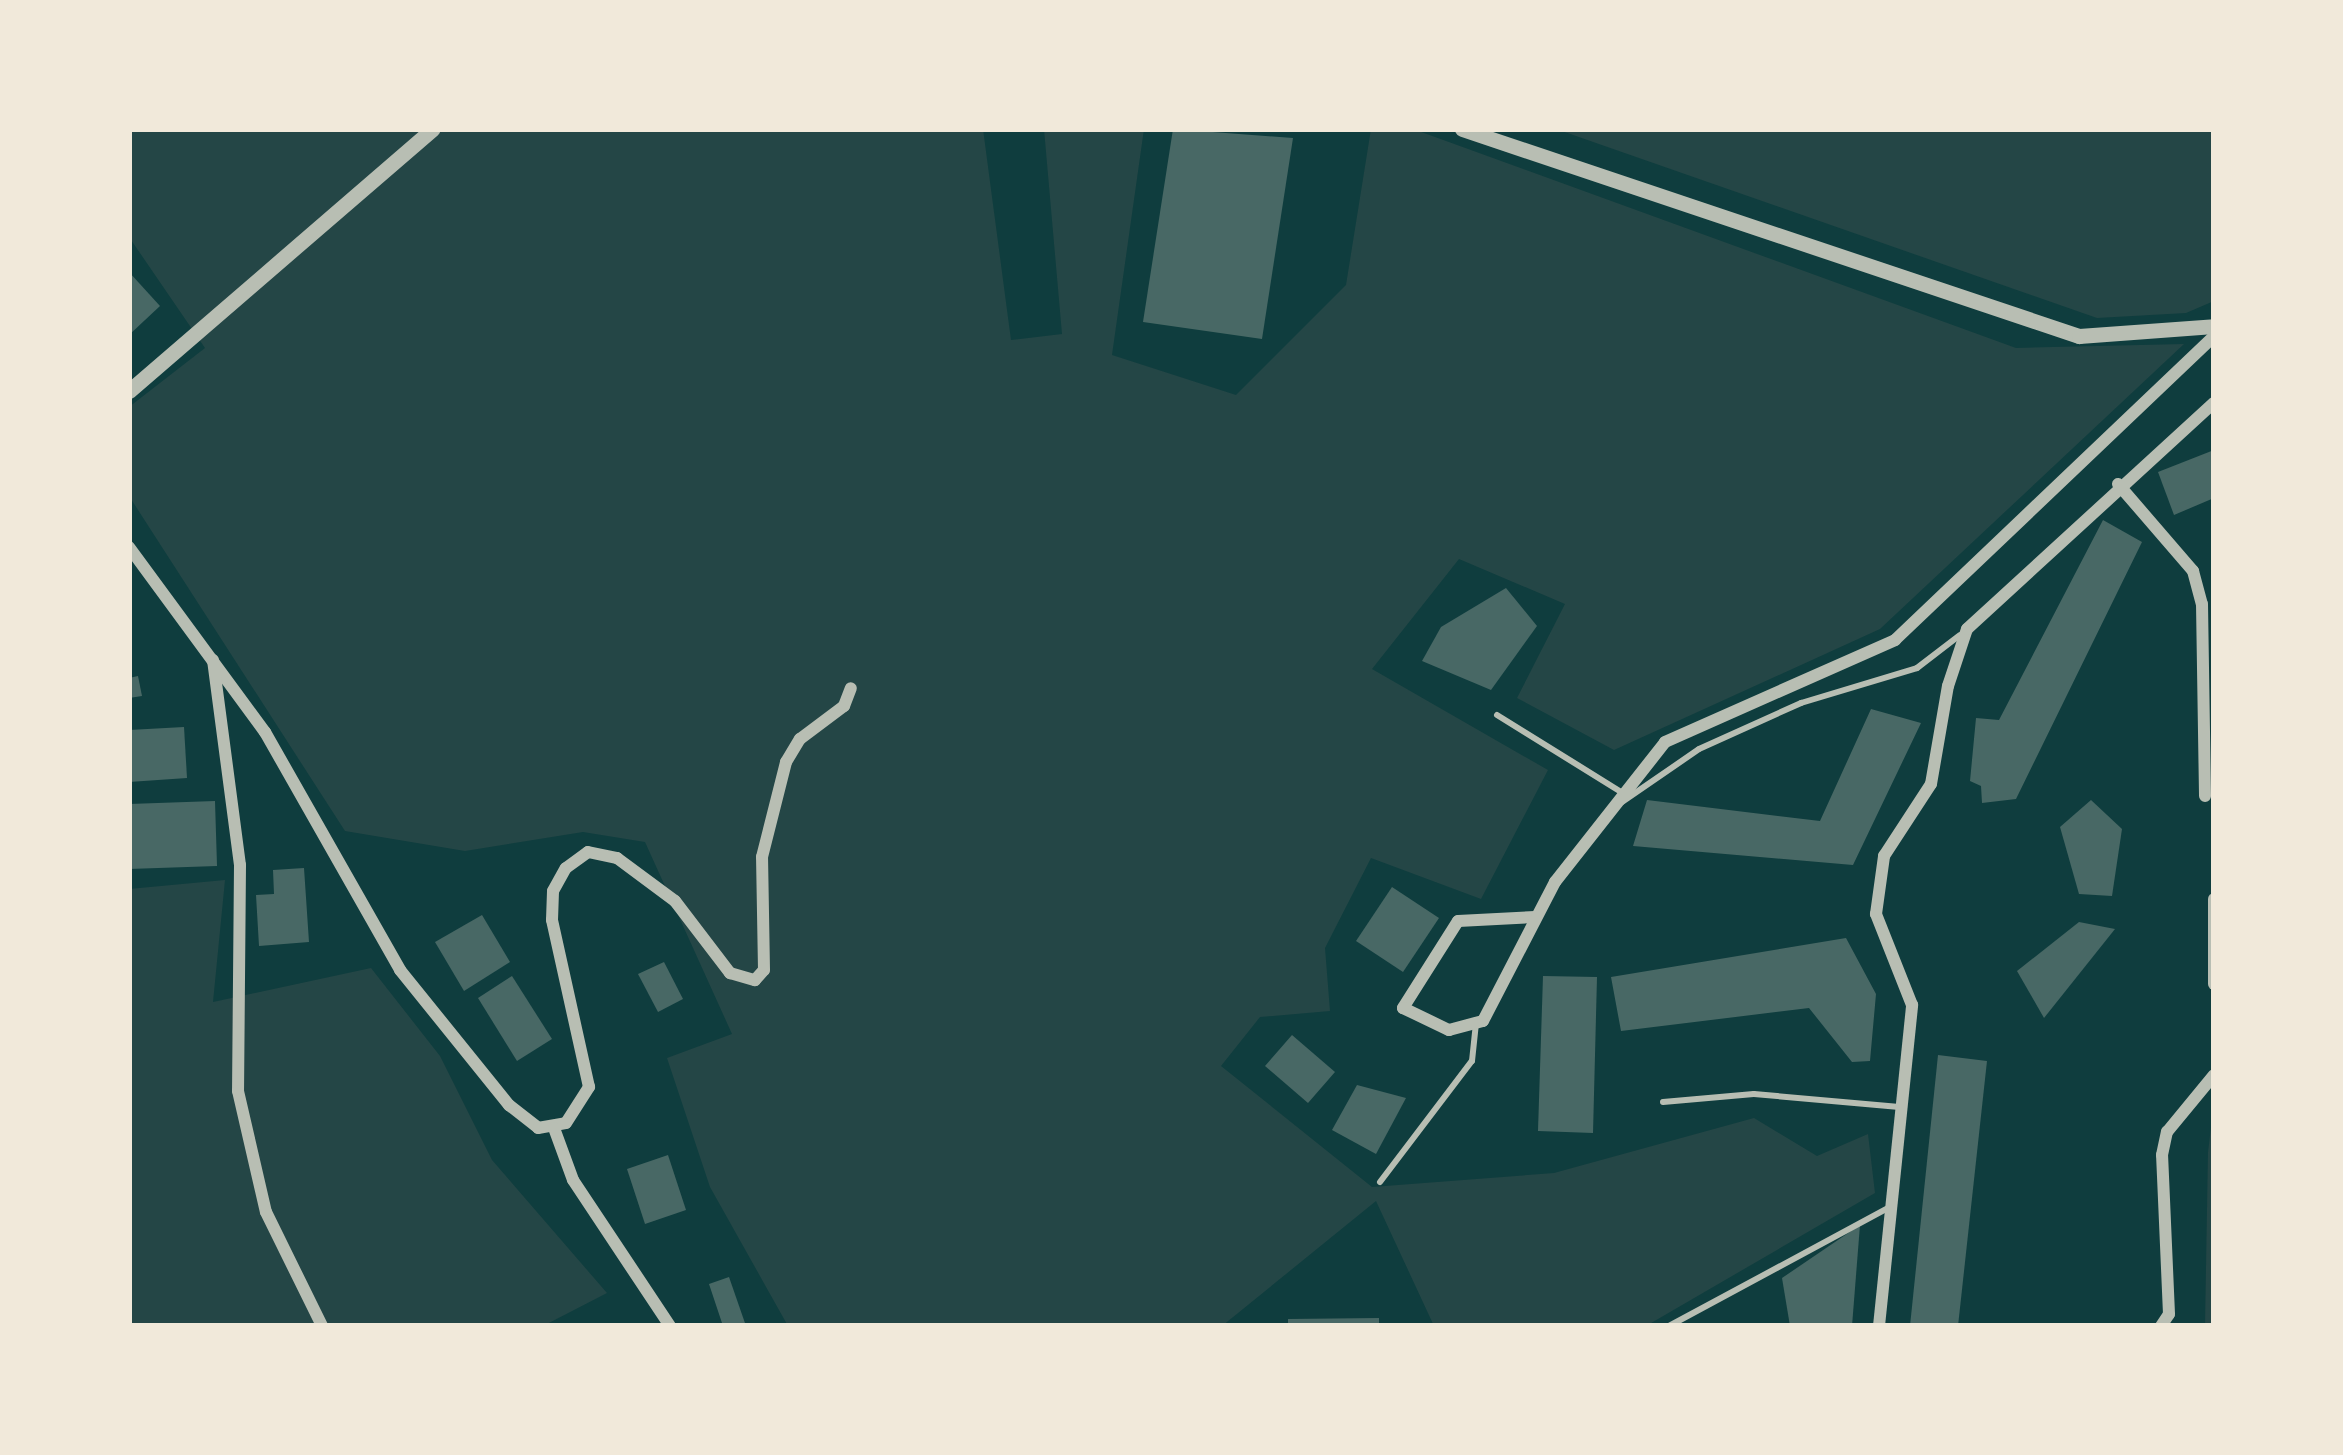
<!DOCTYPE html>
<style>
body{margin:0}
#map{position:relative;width:2343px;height:1455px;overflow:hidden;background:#0f3d3e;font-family:"Playfair Display",serif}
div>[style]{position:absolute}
.green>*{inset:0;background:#244646}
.building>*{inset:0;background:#486865}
.service>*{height:6px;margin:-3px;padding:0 3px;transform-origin:3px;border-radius:3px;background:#b8beb3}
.minor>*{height:12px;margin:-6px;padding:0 6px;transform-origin:6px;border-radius:6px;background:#b8beb3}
.tertiary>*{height:15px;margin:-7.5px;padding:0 7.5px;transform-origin:7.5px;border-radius:7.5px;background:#b8beb3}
span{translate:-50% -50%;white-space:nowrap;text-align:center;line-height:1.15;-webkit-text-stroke:10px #f1e9da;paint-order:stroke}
.frame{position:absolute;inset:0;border:132px solid #f1e9da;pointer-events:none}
</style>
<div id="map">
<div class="green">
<div style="clip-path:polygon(129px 129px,983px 129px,1011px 340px,1062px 334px,1044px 129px,1144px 129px,1112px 355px,1236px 395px,1346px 285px,1371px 129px,1413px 129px,2016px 348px,2184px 344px,1880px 629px,1614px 750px,1517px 698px,1565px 604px,1459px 559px,1372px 669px,1548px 770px,1481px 899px,1371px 858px,1325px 948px,1330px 1011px,1260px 1017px,1221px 1066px,1372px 1187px,1554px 1173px,1754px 1118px,1817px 1156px,1868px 1134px,1875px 1193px,1646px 1326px,1434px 1326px,1376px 1201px,1222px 1326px,788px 1326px,710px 1187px,667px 1058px,732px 1034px,645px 842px,583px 832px,465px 851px,345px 831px,129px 496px,129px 407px,205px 348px,129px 237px)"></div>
<div style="clip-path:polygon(1556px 129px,2214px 129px,2214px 301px,2186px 313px,2097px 318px)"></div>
<div style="clip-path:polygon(225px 880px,213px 1002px,371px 968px,440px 1056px,492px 1160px,607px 1293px,543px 1326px,129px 1326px,129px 889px)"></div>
<div style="clip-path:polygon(2214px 1103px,2214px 1326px,2205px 1326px,2208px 1152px)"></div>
</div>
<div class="building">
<div style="clip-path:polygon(1173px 129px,1293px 138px,1262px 339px,1143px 322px)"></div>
<div style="clip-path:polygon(129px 272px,160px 306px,129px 335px)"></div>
<div style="clip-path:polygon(2214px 450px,2214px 498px,2174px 515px,2158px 472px)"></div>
<div style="clip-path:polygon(2103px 520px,2142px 542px,2016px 799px,1982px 803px,1981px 786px,1970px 781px,1976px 718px,1999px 720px)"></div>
<div style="clip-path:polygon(1506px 588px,1537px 626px,1491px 690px,1422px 661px,1441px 627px)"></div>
<div style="clip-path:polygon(138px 676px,142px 696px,129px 698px,129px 678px)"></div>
<div style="clip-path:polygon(1871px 709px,1921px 723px,1853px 865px,1633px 846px,1647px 800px,1820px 821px)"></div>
<div style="clip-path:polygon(184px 727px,187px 778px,129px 782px,129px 730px)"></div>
<div style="clip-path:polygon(2091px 800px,2122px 829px,2112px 896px,2079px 894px,2060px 827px)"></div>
<div style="clip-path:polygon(215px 801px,217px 866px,129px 869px,129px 804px)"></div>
<div style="clip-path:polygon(304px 868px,309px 942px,259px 946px,256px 895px,274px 894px,273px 870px)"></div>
<div style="clip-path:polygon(1392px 887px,1439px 918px,1403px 972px,1356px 941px)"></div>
<div style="clip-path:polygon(482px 915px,510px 962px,464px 991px,435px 942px)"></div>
<div style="clip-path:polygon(2079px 922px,2115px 929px,2044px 1018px,2017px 971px)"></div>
<div style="clip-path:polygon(1846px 938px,1876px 994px,1870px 1061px,1852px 1062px,1809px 1008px,1621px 1031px,1611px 977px)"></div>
<div style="clip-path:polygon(664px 962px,683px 999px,658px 1012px,638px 974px)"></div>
<div style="clip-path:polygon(512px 976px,552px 1039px,517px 1061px,478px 998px)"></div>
<div style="clip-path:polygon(1543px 976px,1597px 977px,1593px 1133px,1538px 1131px)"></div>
<div style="clip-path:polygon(1292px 1035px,1335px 1072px,1308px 1103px,1265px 1066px)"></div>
<div style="clip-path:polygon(1938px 1055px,1987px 1061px,1958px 1326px,1910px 1326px)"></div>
<div style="clip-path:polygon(1357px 1085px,1406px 1098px,1376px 1154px,1332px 1130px)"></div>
<div style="clip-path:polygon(668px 1155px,686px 1210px,645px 1224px,627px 1169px)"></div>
<div style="clip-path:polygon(1860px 1225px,1852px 1326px,1790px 1326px,1782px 1278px)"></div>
<div style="clip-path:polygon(729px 1277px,746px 1326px,723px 1326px,709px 1284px)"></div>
<div style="clip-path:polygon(1379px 1318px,1379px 1326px,1288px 1326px,1288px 1319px)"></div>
</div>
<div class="service">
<div style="left:1497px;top:715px;width:146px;rotate:31.8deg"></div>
<div style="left:1622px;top:802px;width:93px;rotate:-34.5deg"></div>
<div style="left:1699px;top:749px;width:112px;rotate:-24.3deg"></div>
<div style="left:1801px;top:703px;width:121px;rotate:-16.8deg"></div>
<div style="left:1917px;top:668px;width:54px;rotate:-37.5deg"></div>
<div style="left:1663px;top:1102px;width:91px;rotate:-5deg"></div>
<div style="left:1754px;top:1094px;width:146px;rotate:5.1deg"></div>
<div style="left:1380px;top:1182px;width:152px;rotate:-52.8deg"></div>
<div style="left:1472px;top:1061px;width:36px;rotate:-84deg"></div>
<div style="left:1669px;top:1326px;width:249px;rotate:-28.3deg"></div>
</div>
<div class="minor">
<div style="left:2118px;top:484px;width:115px;rotate:49.2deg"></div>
<div style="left:2193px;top:571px;width:34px;rotate:75deg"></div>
<div style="left:2202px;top:604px;width:192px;rotate:89.1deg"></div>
<div style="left:129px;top:547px;width:230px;rotate:53.7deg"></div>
<div style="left:265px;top:732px;width:274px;rotate:60.4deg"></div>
<div style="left:400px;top:970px;width:174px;rotate:51.1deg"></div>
<div style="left:509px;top:1105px;width:37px;rotate:38deg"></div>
<div style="left:538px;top:1128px;width:28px;rotate:-10deg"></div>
<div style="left:566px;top:1123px;width:43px;rotate:-57.4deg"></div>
<div style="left:589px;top:1087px;width:171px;rotate:-102.5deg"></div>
<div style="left:552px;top:920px;width:29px;rotate:-88deg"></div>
<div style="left:553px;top:891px;width:26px;rotate:-61deg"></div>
<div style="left:566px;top:868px;width:27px;rotate:-36deg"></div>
<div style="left:588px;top:852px;width:30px;rotate:12deg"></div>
<div style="left:617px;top:858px;width:72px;rotate:36.6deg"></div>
<div style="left:675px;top:901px;width:91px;rotate:52.6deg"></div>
<div style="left:730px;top:973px;width:26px;rotate:16deg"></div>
<div style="left:755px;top:980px;width:13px;rotate:-48deg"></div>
<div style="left:764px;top:970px;width:113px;rotate:-91deg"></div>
<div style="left:762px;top:857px;width:98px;rotate:-75.8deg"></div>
<div style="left:786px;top:762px;width:27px;rotate:-59deg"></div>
<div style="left:800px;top:739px;width:55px;rotate:-36.9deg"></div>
<div style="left:844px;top:706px;width:19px;rotate:-69deg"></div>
<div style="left:213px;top:660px;width:207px;rotate:82.5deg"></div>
<div style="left:240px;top:865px;width:226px;rotate:90.5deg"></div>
<div style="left:238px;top:1091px;width:124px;rotate:77deg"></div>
<div style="left:266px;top:1212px;width:127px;rotate:63.8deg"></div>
<div style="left:2214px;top:899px;width:85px;rotate:90deg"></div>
<div style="left:1535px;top:917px;width:77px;rotate:177deg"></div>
<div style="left:1458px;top:921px;width:103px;rotate:122.3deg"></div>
<div style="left:1403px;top:1008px;width:51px;rotate:25.6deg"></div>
<div style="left:1449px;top:1030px;width:35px;rotate:-15deg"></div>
<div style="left:1483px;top:1021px;width:157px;rotate:-62.6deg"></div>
<div style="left:1555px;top:882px;width:178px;rotate:-51.8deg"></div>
<div style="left:1665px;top:742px;width:252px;rotate:-23.9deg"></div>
<div style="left:1895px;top:640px;width:441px;rotate:-43.6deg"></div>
<div style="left:554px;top:1128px;width:55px;rotate:69.9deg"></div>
<div style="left:573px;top:1180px;width:175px;rotate:56.4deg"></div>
<div style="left:1879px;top:1326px;width:323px;rotate:-84.1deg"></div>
<div style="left:1912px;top:1005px;width:98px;rotate:-111.6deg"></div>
<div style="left:1876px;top:914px;width:59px;rotate:-82.1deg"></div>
<div style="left:1884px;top:856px;width:86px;rotate:-56.9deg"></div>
<div style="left:1931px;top:784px;width:99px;rotate:-80.2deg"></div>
<div style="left:1948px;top:686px;width:60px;rotate:-71.6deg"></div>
<div style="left:1967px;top:629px;width:335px;rotate:-42.5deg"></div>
<div style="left:2161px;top:1326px;width:14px;rotate:-56deg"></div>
<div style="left:2169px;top:1314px;width:159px;rotate:-92.5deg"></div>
<div style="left:2162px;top:1155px;width:24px;rotate:-78deg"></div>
<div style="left:2167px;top:1132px;width:74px;rotate:-50.5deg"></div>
</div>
<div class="tertiary">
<div style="left:1462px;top:129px;width:651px;rotate:18.55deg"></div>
<div style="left:2079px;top:336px;width:135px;rotate:-4.2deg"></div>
<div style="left:129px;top:391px;width:401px;rotate:-40.8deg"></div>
</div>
<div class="frame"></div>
</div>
